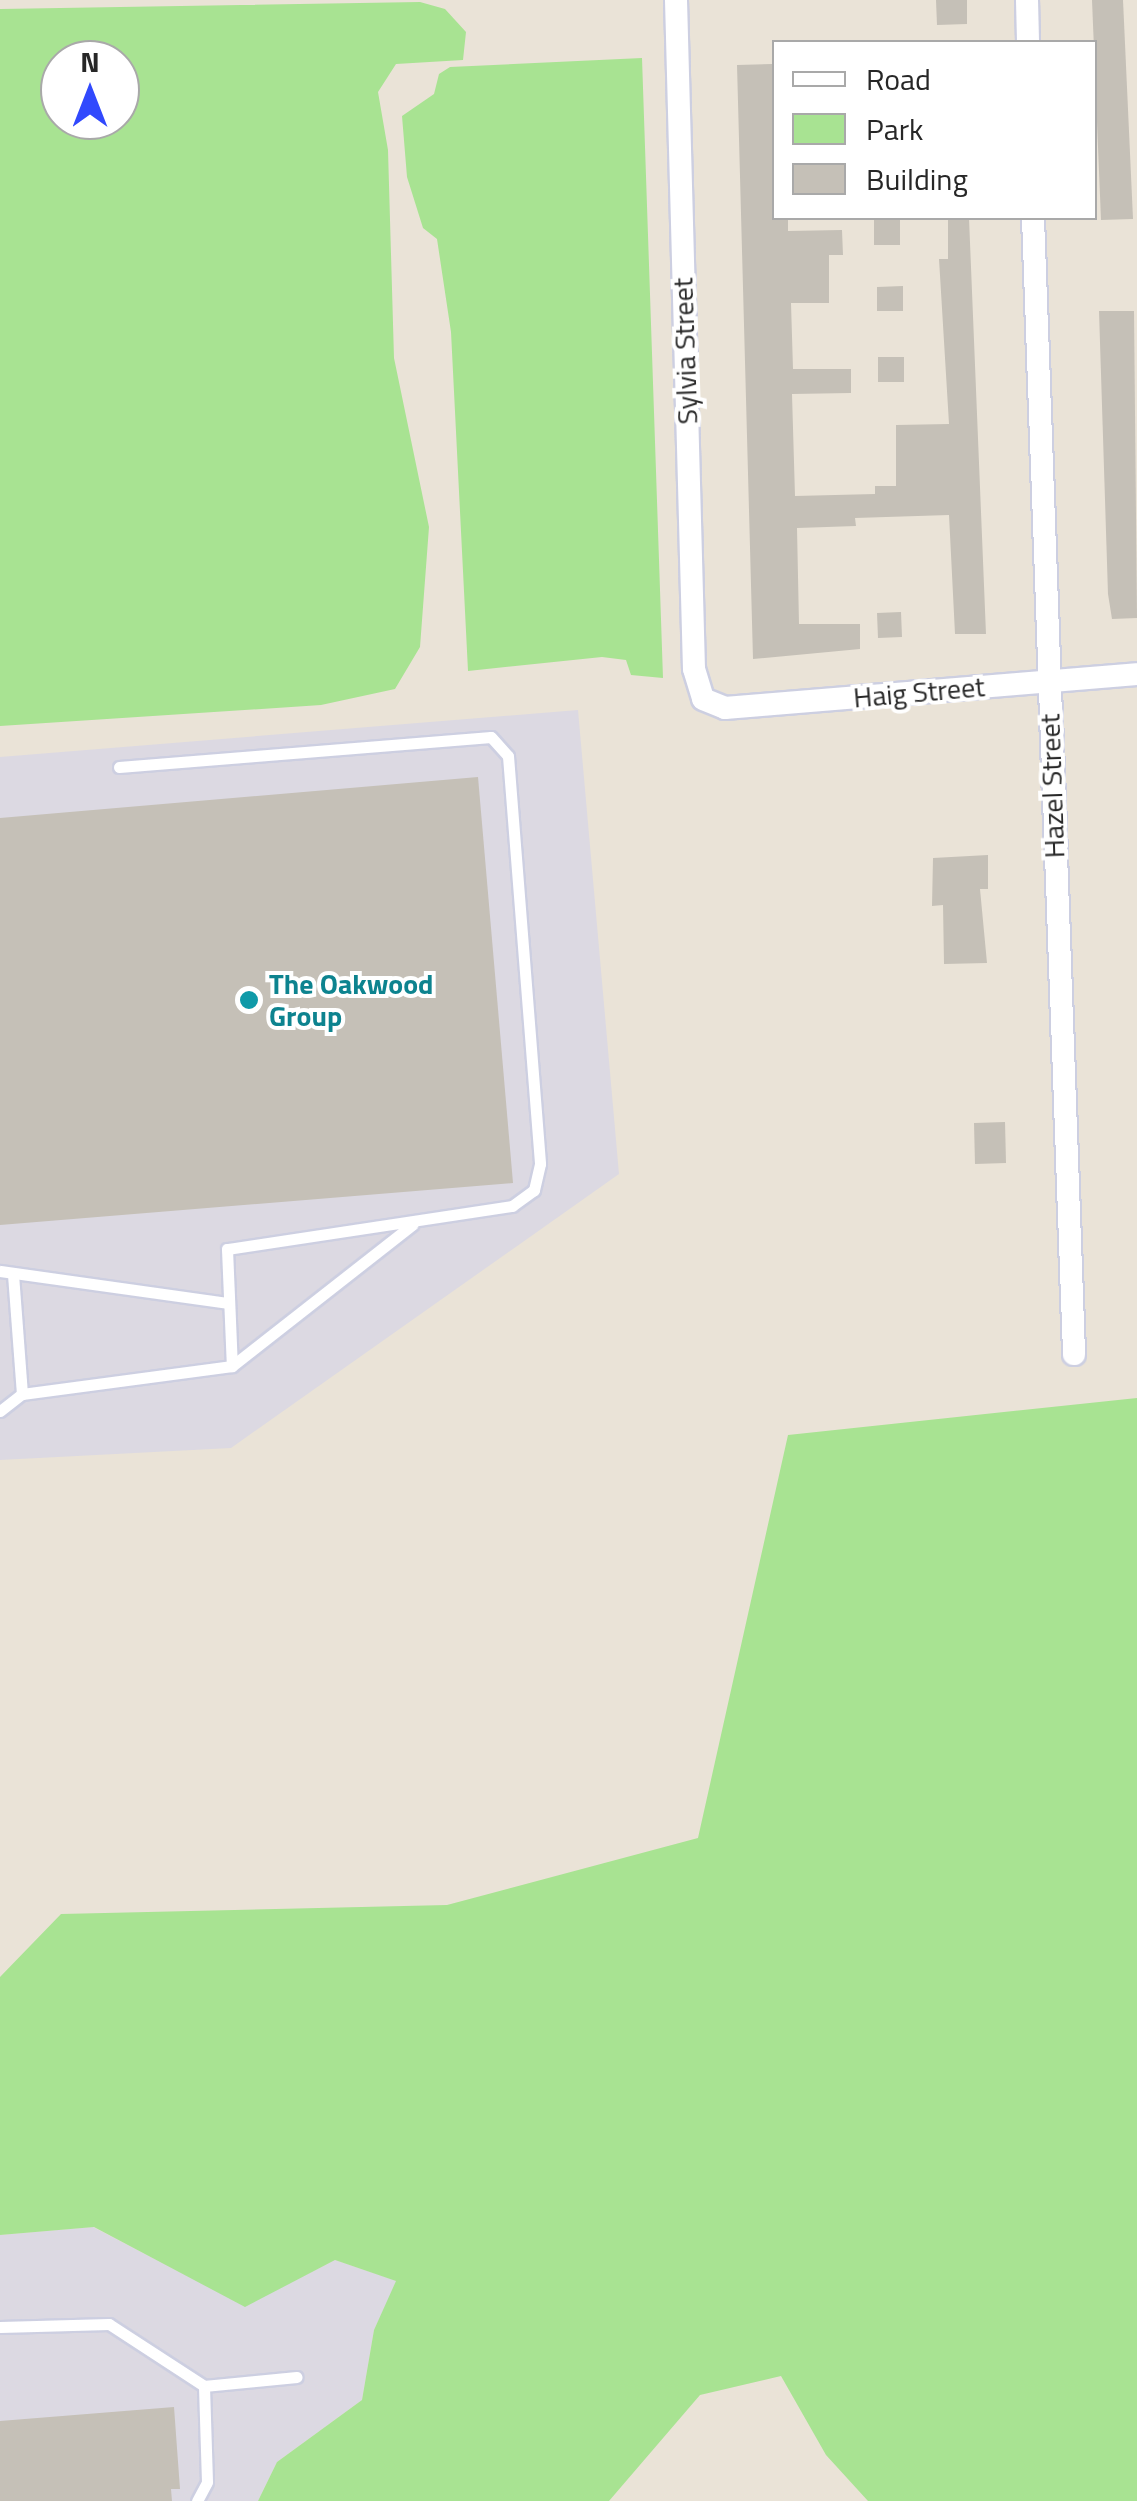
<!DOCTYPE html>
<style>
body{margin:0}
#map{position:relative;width:1137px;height:2501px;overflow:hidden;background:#eae3d7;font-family:"Titillium Web",sans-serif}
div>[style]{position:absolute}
.industrial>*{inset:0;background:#dcd9e2}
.green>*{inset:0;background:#a8e392}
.building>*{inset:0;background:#c5c0b7}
.roads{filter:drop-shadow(2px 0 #cdcfe1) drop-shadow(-2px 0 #cdcfe1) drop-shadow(0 2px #cdcfe1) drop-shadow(0 -2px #cdcfe1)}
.lane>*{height:11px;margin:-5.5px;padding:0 5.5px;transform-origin:5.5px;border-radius:5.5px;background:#fff}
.street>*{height:22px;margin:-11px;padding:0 11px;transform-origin:11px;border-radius:11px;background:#fff}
.dots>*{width:28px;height:28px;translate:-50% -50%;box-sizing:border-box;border:5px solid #fff;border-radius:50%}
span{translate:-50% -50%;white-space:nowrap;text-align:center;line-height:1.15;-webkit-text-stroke:8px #fff;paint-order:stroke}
.street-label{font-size:28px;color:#272727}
.culture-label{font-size:28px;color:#0d838f;font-weight:700}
.left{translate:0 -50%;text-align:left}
.legend{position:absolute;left:772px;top:40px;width:325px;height:180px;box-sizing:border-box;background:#fff;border:2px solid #a9a9a9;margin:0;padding:12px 18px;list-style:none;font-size:30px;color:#272727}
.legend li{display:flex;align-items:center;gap:20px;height:50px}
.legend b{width:50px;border:2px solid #a9a9a9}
.north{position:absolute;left:40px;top:40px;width:100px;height:100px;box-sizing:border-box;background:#fff;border:2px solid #a9a9a9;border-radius:50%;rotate:0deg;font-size:28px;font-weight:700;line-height:40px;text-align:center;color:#272727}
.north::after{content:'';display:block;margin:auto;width:35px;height:45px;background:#3149fd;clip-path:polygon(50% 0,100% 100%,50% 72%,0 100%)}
</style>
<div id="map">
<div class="industrial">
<div style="clip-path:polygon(578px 710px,619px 1174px,231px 1448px,0 1460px,0 757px)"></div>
<div style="clip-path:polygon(93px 2227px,245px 2306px,335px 2260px,397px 2281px,374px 2330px,362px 2400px,277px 2462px,258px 2501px,0 2501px,0 2235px)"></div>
</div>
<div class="green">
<div style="clip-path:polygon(evenodd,420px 2px,445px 9px,466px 32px,463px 60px,396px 64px,378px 92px,388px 150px,394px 358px,429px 527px,420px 647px,395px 689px,321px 705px,0 726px,0 9px,420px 2px,60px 60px,120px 60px,120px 120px,60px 120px,60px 60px)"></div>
<div style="clip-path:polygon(642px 58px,663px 678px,631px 675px,626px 660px,602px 657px,468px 671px,451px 332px,437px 239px,423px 228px,407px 177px,402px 116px,434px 94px,439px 74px,450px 67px)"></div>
<div style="clip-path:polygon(1137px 1398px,1137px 2501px,868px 2501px,826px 2455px,781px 2376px,700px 2395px,609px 2501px,258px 2501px,277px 2462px,362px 2400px,374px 2330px,396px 2281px,335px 2260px,245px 2307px,94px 2227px,0 2235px,0 1977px,61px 1914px,447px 1905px,698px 1838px,788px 1435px)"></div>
</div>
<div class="building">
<div style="clip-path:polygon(936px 0,967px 0,967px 24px,937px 25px)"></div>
<div style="clip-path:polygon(1092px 0,1123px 0,1133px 219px,1101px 220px)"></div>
<div style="clip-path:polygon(772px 64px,774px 219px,788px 219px,788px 231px,842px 230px,843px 255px,829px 255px,829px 303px,791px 303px,793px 369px,851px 369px,851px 393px,792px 394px,795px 496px,875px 494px,875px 486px,896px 486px,896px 425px,949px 424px,939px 259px,948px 259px,948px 218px,969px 218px,986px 634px,955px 634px,949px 515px,855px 518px,856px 526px,797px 528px,799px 624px,860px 624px,860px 649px,753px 659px,737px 65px)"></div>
<div style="clip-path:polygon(874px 220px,900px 220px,900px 245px,874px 245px)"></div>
<div style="clip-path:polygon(903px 286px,903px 311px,877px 311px,877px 287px)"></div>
<div style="clip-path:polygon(1099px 311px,1134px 311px,1137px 618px,1112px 619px,1108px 594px)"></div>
<div style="clip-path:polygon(878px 357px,904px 357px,904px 382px,878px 382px)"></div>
<div style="clip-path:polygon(901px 612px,902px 637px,878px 638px,877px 613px)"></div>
<div style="clip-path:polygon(478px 777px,513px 1183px,0 1225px,0 818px)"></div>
<div style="clip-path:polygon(988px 855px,988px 889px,980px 889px,987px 963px,944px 964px,943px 905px,932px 906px,933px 858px)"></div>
<div style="clip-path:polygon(1005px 1122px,1006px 1163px,975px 1164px,974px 1123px)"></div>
<div style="clip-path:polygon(174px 2407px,180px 2489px,171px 2489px,172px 2501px,0 2501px,0 2421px)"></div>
</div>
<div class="roads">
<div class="lane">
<div style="left:119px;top:767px;width:373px;rotate:-4.6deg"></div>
<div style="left:491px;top:737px;width:25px;rotate:48deg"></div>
<div style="left:508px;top:756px;width:409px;rotate:85.5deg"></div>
<div style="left:540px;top:1164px;width:27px;rotate:103deg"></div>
<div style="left:534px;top:1190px;width:27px;rotate:144deg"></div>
<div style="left:512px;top:1206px;width:288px;rotate:171.4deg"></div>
<div style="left:227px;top:1249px;width:117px;rotate:87.6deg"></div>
<div style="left:0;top:1271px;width:231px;rotate:8deg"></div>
<div style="left:22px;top:1394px;width:212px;rotate:-7.6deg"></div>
<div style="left:232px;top:1366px;width:229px;rotate:-38.1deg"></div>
<div style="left:0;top:1411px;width:28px;rotate:-38deg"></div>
<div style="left:22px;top:1394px;width:121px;rotate:-94.3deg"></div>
<div style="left:0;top:2327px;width:109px;rotate:-1.6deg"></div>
<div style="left:109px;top:2324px;width:113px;rotate:33.1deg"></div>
<div style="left:204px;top:2386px;width:93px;rotate:-5.5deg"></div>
<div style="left:197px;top:2501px;width:21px;rotate:-62deg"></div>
<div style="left:207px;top:2482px;width:96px;rotate:-91.8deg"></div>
</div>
<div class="street">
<div style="left:676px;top:0;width:669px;rotate:88.46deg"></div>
<div style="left:694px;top:669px;width:31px;rotate:73deg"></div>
<div style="left:703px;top:699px;width:24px;rotate:22deg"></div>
<div style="left:725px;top:708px;width:413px;rotate:-4.7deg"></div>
<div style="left:1027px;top:0;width:42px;rotate:88.6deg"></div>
<div style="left:1033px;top:218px;width:1137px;rotate:87.93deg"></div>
</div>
</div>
<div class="dots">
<div style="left:249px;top:1000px;background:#0f9aa8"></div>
</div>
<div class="street-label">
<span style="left:685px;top:351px;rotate:-92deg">Sylvia Street</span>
<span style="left:919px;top:692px;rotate:-5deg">Haig Street</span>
<span style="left:1052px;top:786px;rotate:-92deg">Hazel Street</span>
</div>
<div class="culture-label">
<span class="left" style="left:269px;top:1000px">The Oakwood<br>Group</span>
</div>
<ul class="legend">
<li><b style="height:12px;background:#fff"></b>Road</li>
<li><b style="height:28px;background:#a8e392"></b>Park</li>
<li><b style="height:28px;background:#c5c0b7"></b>Building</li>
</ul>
<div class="north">N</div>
</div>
